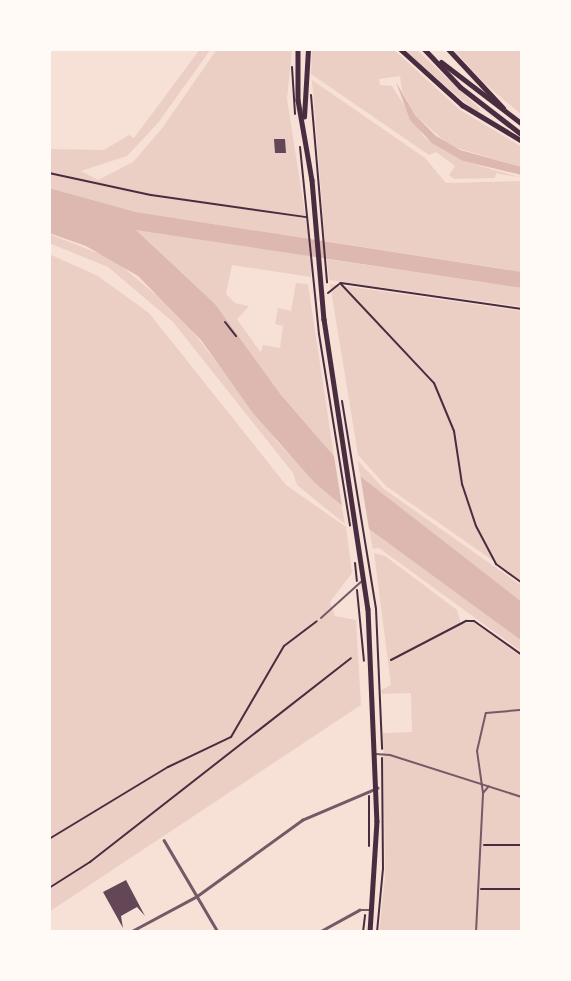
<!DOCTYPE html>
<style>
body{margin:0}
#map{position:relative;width:571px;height:981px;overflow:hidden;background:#f7e1d7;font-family:Ubuntu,sans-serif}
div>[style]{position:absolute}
.green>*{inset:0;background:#ebcfc5}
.water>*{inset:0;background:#dcb8b0}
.pier>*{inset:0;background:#f7e1d7}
.building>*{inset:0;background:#644757}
.path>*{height:2px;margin:-1px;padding:0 1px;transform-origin:1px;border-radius:1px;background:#4a2c40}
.service>*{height:2px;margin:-1px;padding:0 1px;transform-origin:1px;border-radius:1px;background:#755966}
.minor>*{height:2.5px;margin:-1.25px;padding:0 1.25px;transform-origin:1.25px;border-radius:1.25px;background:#755966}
.primary>*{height:4.5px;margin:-2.25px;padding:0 2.25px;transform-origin:2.25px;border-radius:2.25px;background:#4a2c40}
.trunk>*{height:5px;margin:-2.5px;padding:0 2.5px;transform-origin:2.5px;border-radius:2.5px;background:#4a2c40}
span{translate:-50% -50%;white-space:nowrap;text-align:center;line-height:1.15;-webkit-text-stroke:5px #fffaf5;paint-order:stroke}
.frame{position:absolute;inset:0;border:51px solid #fffaf5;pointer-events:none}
</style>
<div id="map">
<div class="green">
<div style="clip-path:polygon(200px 49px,211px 49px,158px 123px,127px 156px,81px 171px,98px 180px,133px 162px,163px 127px,217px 49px,292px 49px,287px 99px,309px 239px,136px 212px,49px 188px,49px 149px,104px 150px,129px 135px,134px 138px)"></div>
<div style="clip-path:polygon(312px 49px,393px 49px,460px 110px,522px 147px,522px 167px,450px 146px,415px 115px,402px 91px,400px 76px,379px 79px,380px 85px,392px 86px,424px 137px,463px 161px,522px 178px,496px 173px,495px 178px,454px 179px,449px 175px,455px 166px,436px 152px,429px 155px,311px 74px)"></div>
<div style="clip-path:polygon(403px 49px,416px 49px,480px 109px,477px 113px)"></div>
<div style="clip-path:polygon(453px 49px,522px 49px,522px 115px,484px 83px)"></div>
<div style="clip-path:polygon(312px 80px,425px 158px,446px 183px,522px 181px,522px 272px,325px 241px)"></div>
<div style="clip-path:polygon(135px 229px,311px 256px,311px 277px,232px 265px,226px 294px,235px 303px,249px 306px,237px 319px,261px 353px,263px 345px,280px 348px,283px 326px,275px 324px,278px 308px,291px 311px,296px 283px,308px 284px,334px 456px,281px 395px,215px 304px)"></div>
<div style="clip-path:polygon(49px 234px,113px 259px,180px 315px,279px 444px,342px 507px,345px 524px,297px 485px,293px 473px,173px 322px,108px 267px,49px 243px)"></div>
<div style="clip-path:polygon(49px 254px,98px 276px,149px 313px,286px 485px,346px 527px,352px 573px,330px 602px,335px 616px,356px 620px,361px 705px,49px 912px)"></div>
<div style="clip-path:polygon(327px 259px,522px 288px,522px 307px,329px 280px)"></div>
<div style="clip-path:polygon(330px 284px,522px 311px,522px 581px,386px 486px,358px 455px)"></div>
<div style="clip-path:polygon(358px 461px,384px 489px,522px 586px,522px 602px,360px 479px)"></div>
<div style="clip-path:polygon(369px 529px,522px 641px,522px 652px,379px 548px,373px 549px)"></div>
<div style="clip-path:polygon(374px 553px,385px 556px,457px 610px,461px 624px,473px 622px,522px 657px,522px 932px,379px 932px,385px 876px,383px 733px,412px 732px,411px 693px,382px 694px,381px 690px,391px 685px)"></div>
</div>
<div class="water">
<div style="clip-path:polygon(396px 82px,415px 115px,436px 136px,460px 150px,522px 167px,522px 175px,463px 161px,432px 143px,410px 120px)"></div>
<div style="clip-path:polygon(49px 188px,136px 212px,522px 272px,522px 288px,136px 230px,215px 304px,281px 395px,334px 456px,522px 602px,522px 641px,369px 529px,314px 482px,253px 413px,201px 340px,138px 276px,86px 246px,49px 233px)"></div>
</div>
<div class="pier">
<div style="clip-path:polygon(333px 450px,360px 474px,370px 535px,343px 512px)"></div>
</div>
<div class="building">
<div style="clip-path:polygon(274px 139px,285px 139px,286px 153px,275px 153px)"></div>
<div style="clip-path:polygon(126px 880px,145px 916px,137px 907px,121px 916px,123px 928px,103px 892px)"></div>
</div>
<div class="path">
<div style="left:292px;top:67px;width:47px;rotate:86.3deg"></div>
<div style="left:311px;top:95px;width:188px;rotate:85.1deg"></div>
<div style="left:300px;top:147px;width:188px;rotate:84.2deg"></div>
<div style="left:319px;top:334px;width:194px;rotate:80.8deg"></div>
<div style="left:49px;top:173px;width:104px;rotate:12.2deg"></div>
<div style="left:151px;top:195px;width:157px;rotate:8.1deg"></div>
<div style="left:340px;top:283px;width:137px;rotate:46.8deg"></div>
<div style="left:434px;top:383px;width:52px;rotate:67.4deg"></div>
<div style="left:454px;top:431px;width:54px;rotate:81.4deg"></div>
<div style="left:462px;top:484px;width:44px;rotate:71.6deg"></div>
<div style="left:476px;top:526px;width:43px;rotate:62.2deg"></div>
<div style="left:496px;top:564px;width:32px;rotate:36deg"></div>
<div style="left:341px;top:283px;width:183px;rotate:8.2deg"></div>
<div style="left:328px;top:293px;width:14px;rotate:-39deg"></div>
<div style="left:225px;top:322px;width:18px;rotate:52deg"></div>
<div style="left:342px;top:401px;width:211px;rotate:80.7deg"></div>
<div style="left:376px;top:609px;width:140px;rotate:87.5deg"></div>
<div style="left:355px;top:563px;width:18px;rotate:84deg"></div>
<div style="left:357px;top:590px;width:71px;rotate:84.4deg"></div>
<div style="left:391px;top:660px;width:85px;rotate:-27.5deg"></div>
<div style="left:466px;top:621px;width:8px"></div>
<div style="left:474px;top:621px;width:59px;rotate:35.3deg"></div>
<div style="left:369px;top:796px;width:50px;rotate:90deg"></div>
<div style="left:49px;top:839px;width:139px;rotate:-31.2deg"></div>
<div style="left:168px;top:767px;width:70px;rotate:-25.5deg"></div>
<div style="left:231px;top:737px;width:105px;rotate:-59.8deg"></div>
<div style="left:284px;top:646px;width:41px;rotate:-37.1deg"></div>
<div style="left:484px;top:845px;width:38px"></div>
<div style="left:49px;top:888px;width:49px;rotate:-32.4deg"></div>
<div style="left:90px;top:862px;width:331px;rotate:-38deg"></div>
<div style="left:481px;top:889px;width:41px"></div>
<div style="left:363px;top:932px;width:17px;rotate:-83deg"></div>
<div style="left:377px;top:932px;width:63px;rotate:-84.6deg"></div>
<div style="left:383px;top:869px;width:111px;rotate:-90.5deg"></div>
</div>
<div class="service">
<div style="left:321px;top:618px;width:54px;rotate:-42deg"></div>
<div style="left:376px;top:754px;width:14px;rotate:4deg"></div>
<div style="left:390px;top:755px;width:139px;rotate:17.7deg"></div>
<div style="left:483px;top:793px;width:42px;rotate:-98.1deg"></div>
<div style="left:477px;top:751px;width:39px;rotate:-77deg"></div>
<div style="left:486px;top:713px;width:36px;rotate:-5deg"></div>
<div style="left:476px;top:932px;width:139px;rotate:-87.1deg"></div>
<div style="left:483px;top:793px;width:9px;rotate:-49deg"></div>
</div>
<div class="minor">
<div style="left:164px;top:840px;width:107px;rotate:59.6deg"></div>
<div style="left:130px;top:932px;width:76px;rotate:-28.2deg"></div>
<div style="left:197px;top:896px;width:130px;rotate:-35.9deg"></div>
<div style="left:302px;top:820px;width:82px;rotate:-23.1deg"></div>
<div style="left:319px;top:932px;width:46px;rotate:-28.8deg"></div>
<div style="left:359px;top:910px;width:10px"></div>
</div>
<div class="primary">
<div style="left:298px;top:49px;width:51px;rotate:90deg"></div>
<div style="left:298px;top:100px;width:81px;rotate:80.1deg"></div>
<div style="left:312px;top:180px;width:140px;rotate:85.1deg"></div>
<div style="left:324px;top:319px;width:293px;rotate:81.4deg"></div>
<div style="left:368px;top:609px;width:212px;rotate:87.6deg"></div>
<div style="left:377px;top:821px;width:111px;rotate:93.6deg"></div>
<div style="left:304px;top:117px;width:68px;rotate:-86.6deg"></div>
</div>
<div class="trunk">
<div style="left:400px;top:49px;width:84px;rotate:42.1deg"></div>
<div style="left:462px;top:105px;width:70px;rotate:31deg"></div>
<div style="left:424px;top:49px;width:52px;rotate:46.5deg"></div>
<div style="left:460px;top:87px;width:78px;rotate:37.7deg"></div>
<div style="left:448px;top:49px;width:81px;rotate:47deg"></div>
<div style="left:441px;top:62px;width:102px;rotate:37.4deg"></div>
</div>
<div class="frame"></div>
</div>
